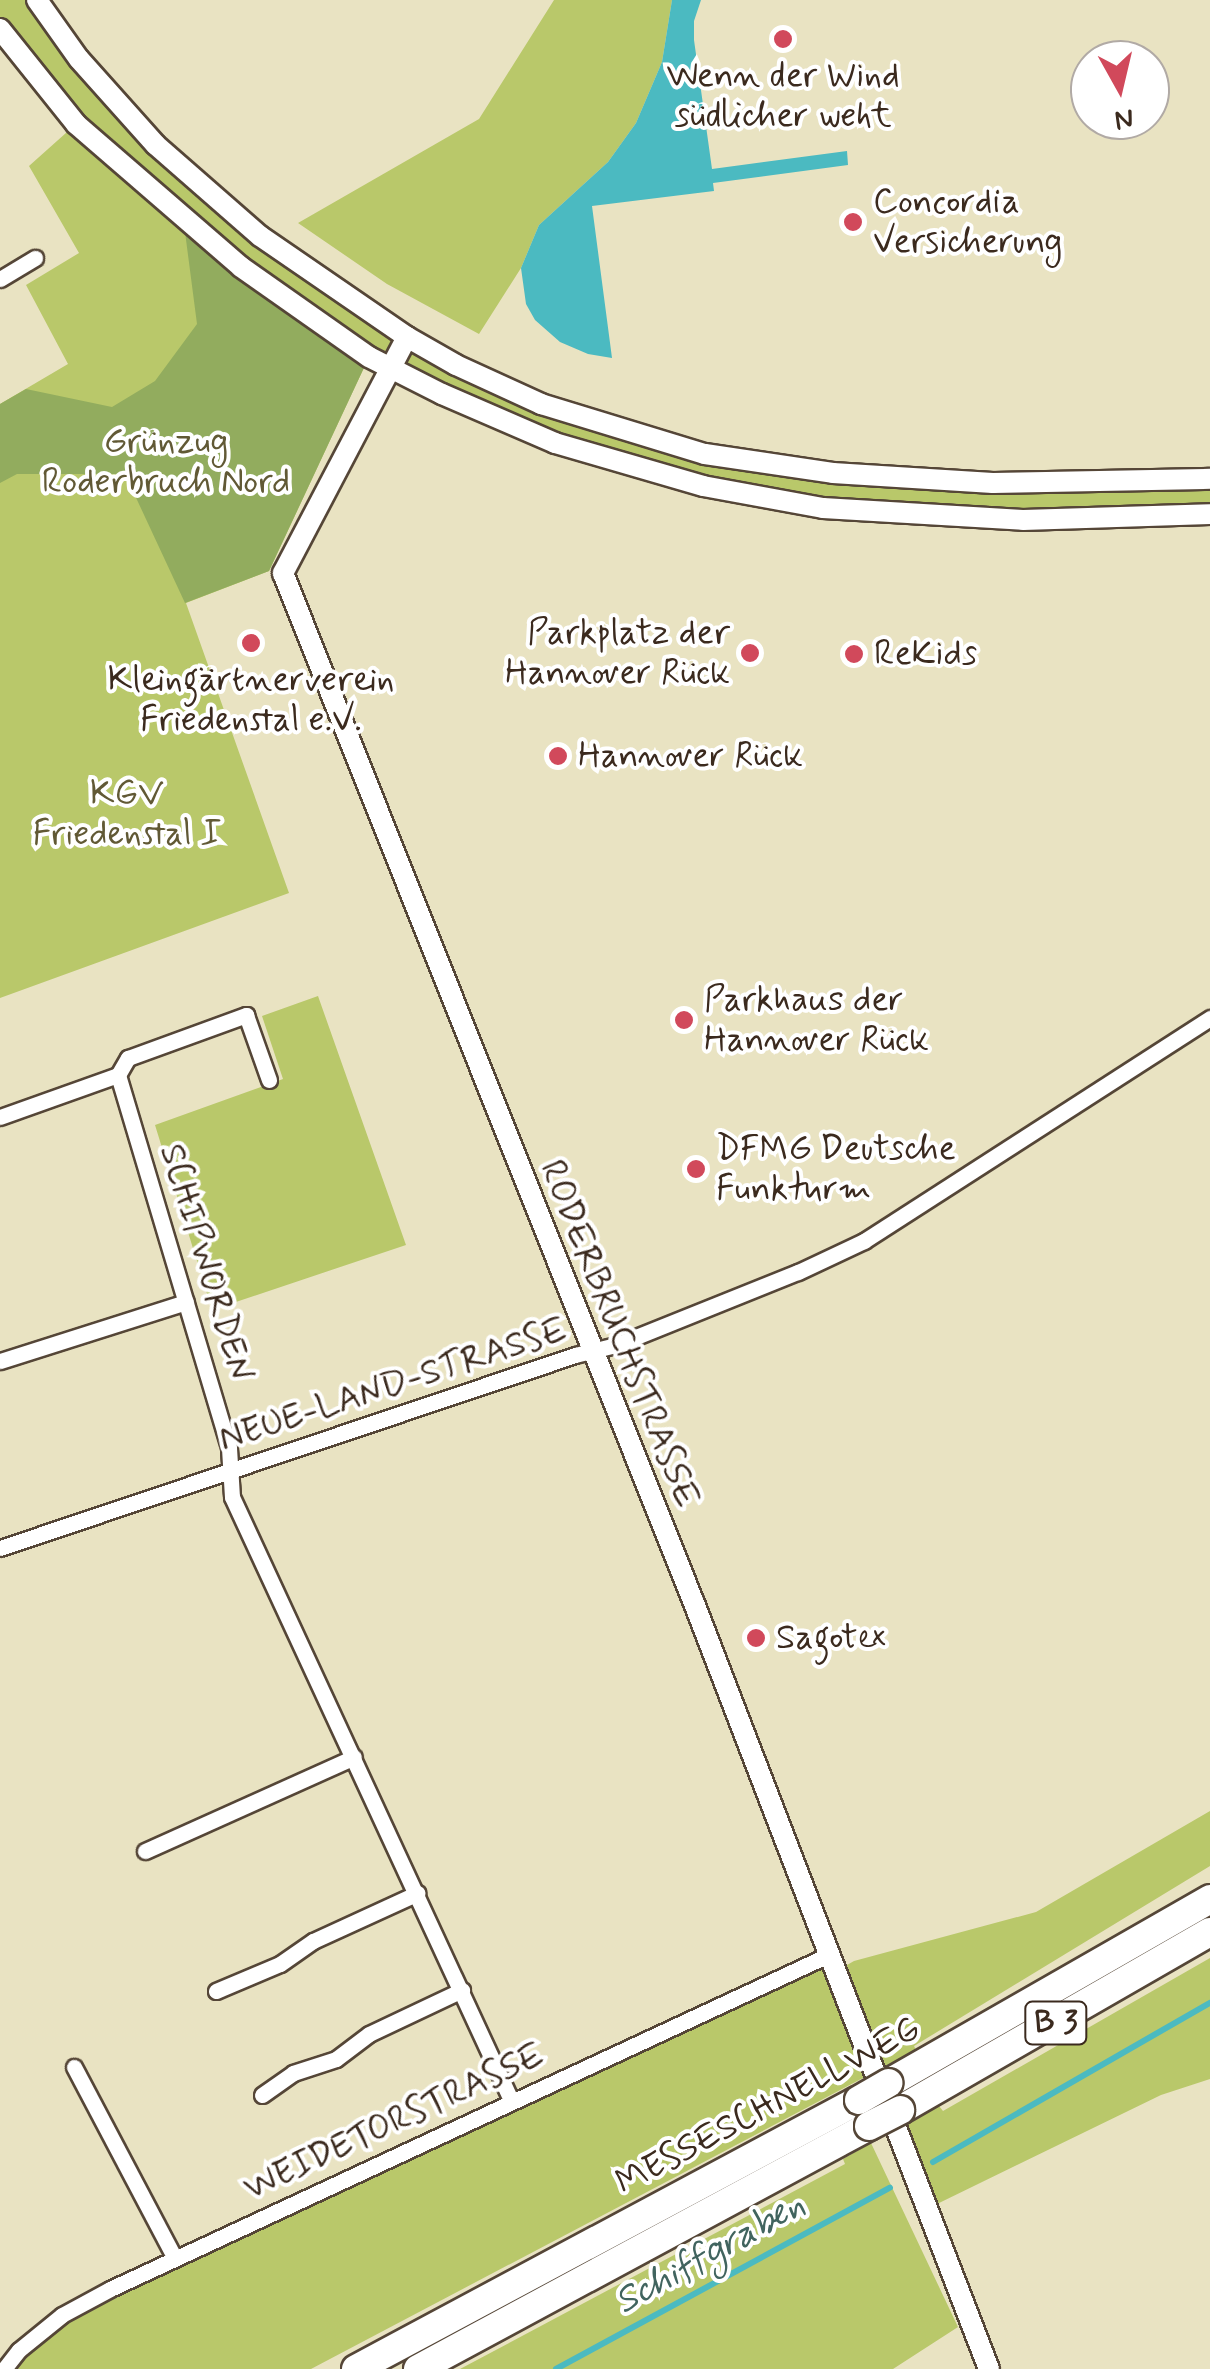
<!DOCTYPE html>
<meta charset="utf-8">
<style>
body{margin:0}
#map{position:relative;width:1210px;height:2369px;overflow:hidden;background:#e9e3c2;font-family:Mynerve,sans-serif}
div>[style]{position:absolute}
.green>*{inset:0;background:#b9c86a}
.forest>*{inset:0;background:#92ac5e}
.water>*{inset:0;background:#4bbac1}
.stream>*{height:6px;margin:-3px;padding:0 3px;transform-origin:3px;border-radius:3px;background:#4bbac1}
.roads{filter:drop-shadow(2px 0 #554637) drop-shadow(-2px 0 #554637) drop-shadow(0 2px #554637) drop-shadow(0 -2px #554637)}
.street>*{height:15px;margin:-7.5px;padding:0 7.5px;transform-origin:7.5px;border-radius:7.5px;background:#fff}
.secondary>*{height:20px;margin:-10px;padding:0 10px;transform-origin:10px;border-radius:10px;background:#fff}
.highway>*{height:28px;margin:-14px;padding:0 14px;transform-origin:14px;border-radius:14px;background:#fff}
.bridges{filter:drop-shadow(2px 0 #554637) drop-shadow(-2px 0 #554637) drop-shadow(0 2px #554637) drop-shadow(0 -2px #554637)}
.highway-bridge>*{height:28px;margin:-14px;padding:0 14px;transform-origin:14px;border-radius:14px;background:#fff}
.dots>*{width:28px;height:28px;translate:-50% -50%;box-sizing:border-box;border:5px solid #fff;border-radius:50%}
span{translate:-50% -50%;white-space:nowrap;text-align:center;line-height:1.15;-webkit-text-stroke:8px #fff;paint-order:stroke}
.shield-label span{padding:2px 8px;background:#fff;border:2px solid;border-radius:8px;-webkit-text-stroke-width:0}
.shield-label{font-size:32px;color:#3b2a1e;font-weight:700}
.poi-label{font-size:35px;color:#3b2a1e}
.left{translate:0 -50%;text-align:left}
.right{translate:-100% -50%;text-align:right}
.park-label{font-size:35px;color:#615935}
.street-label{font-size:35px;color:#3b2a1e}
.water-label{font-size:38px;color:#41645f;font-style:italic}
.north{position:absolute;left:1070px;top:40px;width:100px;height:100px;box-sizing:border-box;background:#fff;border:2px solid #b1aaa5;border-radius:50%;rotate:172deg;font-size:28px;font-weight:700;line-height:40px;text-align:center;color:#3b2a1e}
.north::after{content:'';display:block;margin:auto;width:35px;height:45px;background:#d1495b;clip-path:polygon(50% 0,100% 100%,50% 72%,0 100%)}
</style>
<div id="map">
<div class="green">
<div style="clip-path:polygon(0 0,37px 0,156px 145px,407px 337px,621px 431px,833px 473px,1210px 479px,1210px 514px,918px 516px,612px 462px,369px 357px,269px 571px,186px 603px,289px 893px,0 998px,0 404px,68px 364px,26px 285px,79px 253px,29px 166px,76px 124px,0 29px)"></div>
<div style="clip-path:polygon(554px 0,672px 0,662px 62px,636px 123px,608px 162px,539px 225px,521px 268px,479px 334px,387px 284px,298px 223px,479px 119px)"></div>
<div style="clip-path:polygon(318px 996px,406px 1245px,212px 1310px,155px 1125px,283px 1079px,262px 1016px)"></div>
<div style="clip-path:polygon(1210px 1811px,1210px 1866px,914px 2046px,916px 2050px,311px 2369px,4px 2369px,62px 2315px,826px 1956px,833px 1973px,854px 1961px,1036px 1912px)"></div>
<div style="clip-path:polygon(1210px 1958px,1210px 2079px,1161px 2095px,937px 2204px,903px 2125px,939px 2106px,943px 2111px)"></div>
<div style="clip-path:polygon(871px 2143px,958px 2327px,893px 2369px,460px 2369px,845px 2164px,843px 2159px)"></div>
</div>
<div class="forest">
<div style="clip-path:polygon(185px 232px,369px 357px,269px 571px,185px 603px,125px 474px,17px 474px,0 483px,0 404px,26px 389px,112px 407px,155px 381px,197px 324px)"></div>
</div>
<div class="water">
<div style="clip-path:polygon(672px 0,701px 0,694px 21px,694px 40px,712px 169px,847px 151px,848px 165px,713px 183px,714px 191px,592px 206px,612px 358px,588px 354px,560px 342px,535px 320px,526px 304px,521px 268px,539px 225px,608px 162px,636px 123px,662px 62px)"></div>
</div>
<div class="stream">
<div style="left:933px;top:2162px;width:319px;rotate:-29.9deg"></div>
<div style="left:556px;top:2369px;width:380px;rotate:-28.5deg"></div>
</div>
<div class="roads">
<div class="street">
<div style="left:0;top:279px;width:41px;rotate:-31deg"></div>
<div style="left:118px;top:1075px;width:389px;rotate:73.4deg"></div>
<div style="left:229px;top:1448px;width:49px;rotate:86.5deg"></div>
<div style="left:232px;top:1497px;width:664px;rotate:65.17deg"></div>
<div style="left:118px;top:1075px;width:20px;rotate:-60deg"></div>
<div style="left:128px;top:1058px;width:126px;rotate:-20deg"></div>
<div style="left:246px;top:1015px;width:69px;rotate:70.5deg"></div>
<div style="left:0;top:1117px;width:125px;rotate:-19.6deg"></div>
<div style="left:0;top:1361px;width:195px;rotate:-17.6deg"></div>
<div style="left:0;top:1548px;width:607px;rotate:-18.55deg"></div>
<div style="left:575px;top:1355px;width:42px;rotate:-13.7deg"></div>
<div style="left:616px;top:1345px;width:196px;rotate:-21.9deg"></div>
<div style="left:798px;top:1272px;width:73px;rotate:-25.2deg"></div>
<div style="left:864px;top:1241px;width:412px;rotate:-32.8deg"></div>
<div style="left:145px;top:1851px;width:229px;rotate:-24.2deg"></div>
<div style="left:216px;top:1991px;width:69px;rotate:-22.9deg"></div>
<div style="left:280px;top:1964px;width:40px;rotate:-34.9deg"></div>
<div style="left:313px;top:1941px;width:115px;rotate:-24.6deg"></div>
<div style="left:74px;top:2067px;width:215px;rotate:62.2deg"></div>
<div style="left:262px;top:2095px;width:38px;rotate:-35deg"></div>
<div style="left:293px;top:2073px;width:45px;rotate:-18deg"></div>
<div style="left:336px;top:2059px;width:41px;rotate:-37.1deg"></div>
<div style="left:369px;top:2034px;width:103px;rotate:-25.3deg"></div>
<div style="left:4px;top:2369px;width:24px;rotate:-52deg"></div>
<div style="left:19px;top:2350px;width:55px;rotate:-39.1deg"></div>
<div style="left:62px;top:2315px;width:55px;rotate:-28.4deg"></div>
<div style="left:110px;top:2289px;width:790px;rotate:-24.94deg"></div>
</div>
<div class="secondary">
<div style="left:37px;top:0;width:72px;rotate:54.6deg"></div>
<div style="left:79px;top:59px;width:115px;rotate:48.2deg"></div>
<div style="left:156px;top:145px;width:138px;rotate:41.2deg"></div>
<div style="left:260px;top:236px;width:178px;rotate:34.5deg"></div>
<div style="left:407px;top:337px;width:56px;rotate:29.7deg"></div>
<div style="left:456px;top:365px;width:94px;rotate:24.6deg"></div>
<div style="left:541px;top:404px;width:171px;rotate:17deg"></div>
<div style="left:705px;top:454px;width:129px;rotate:8.4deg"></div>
<div style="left:833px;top:473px;width:160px;rotate:3.6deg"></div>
<div style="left:993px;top:483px;width:217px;rotate:-1.1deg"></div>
<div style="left:0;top:29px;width:122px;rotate:51.3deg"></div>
<div style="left:76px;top:124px;width:218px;rotate:40.9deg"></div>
<div style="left:241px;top:267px;width:156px;rotate:35.1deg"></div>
<div style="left:369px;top:357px;width:82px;rotate:26.9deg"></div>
<div style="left:442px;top:394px;width:123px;rotate:23.4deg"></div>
<div style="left:555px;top:443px;width:154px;rotate:16.2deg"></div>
<div style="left:703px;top:486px;width:122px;rotate:10.4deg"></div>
<div style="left:823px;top:508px;width:200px;rotate:3.4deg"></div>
<div style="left:1023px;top:520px;width:187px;rotate:-1.8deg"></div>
<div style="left:407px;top:337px;width:267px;rotate:117.7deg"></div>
<div style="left:283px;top:573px;width:1109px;rotate:68.25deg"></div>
<div style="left:694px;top:1603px;width:821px;rotate:68.94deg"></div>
</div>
<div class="highway">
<div style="left:889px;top:2083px;width:370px;rotate:-29.8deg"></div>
<div style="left:900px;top:2110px;width:357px;rotate:-29.9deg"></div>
<div style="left:356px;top:2369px;width:570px;rotate:-28.14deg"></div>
<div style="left:418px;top:2369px;width:512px;rotate:-28.32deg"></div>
</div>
</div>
<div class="bridges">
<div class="highway-bridge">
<div style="left:859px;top:2100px;width:34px;rotate:-30deg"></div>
<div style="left:869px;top:2126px;width:35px;rotate:-27deg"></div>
</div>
</div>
<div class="dots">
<div style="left:783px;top:39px;background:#d1495b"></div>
<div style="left:853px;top:222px;background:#d1495b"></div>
<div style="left:251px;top:643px;background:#d1495b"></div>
<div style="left:750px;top:653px;background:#d1495b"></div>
<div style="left:854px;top:654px;background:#d1495b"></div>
<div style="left:558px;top:756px;background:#d1495b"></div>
<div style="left:684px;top:1020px;background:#d1495b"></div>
<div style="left:696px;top:1169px;background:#d1495b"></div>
<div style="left:756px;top:1638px;background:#d1495b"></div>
</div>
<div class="shield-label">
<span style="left:1056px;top:2023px">B 3</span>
</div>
<div class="poi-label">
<span style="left:783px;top:96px">Wenn der Wind<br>südlicher weht</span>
<span class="left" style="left:873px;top:222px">Concordia<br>Versicherung</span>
<span class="right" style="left:730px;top:653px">Parkplatz der<br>Hannover Rück</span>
<span class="left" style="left:874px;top:654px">ReKids</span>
<span style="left:251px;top:700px">Kleingärtnerverein<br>Friedenstal e.V.</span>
<span class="left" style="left:578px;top:756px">Hannover Rück</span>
<span class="left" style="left:704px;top:1020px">Parkhaus der<br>Hannover Rück</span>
<span class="left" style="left:716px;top:1169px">DFMG Deutsche<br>Funkturm</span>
<span class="left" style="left:776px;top:1638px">Sagotex</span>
</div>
<div class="park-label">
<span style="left:166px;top:462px">Grünzug<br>Roderbruch Nord</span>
<span style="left:127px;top:814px">KGV<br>Friedenstal I</span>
</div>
<div class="street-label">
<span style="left:206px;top:1263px;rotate:73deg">SCHIPWORDEN</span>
<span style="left:619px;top:1334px;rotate:68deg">RODERBRUCHSTRASSE</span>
<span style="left:393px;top:1385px;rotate:-18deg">NEUE-LAND-STRASSE</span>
<span style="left:768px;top:2106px;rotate:-28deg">MESSESCHNELLWEG</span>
<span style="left:394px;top:2122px;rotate:-25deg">WEIDETORSTRASSE</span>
</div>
<div class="water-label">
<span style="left:710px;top:2254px;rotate:-29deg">Schiffgraben</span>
</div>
<div class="north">N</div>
</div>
